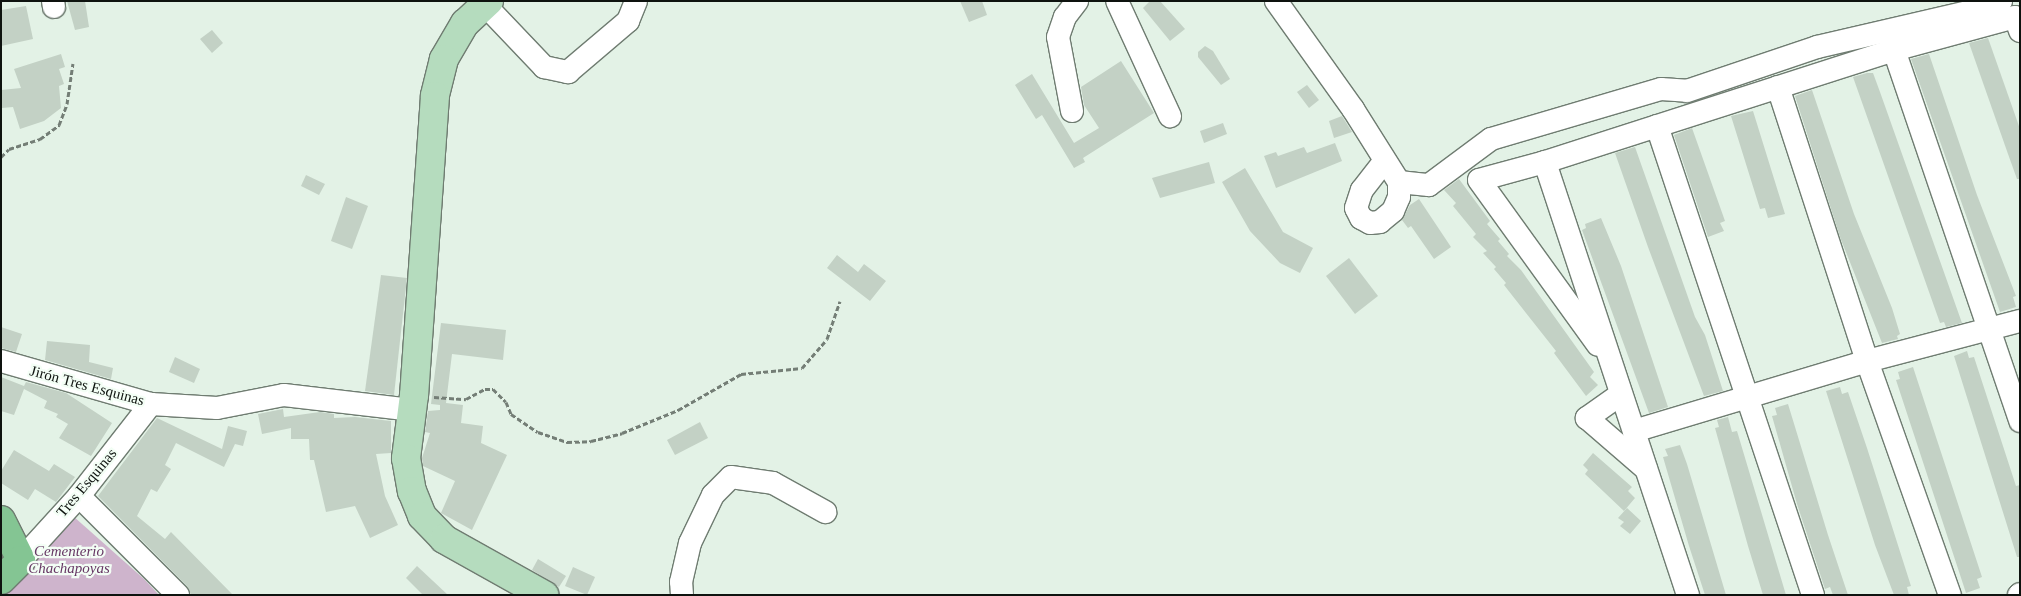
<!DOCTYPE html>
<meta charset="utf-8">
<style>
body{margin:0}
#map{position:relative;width:2021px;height:596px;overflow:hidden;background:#e3f2e6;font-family:"Times New Roman",serif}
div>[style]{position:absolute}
.green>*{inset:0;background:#ceb4cc}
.building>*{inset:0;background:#c3d1c5}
.path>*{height:3px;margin-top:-1.5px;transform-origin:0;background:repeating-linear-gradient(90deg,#747e76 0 5px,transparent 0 7.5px)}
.roads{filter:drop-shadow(1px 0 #6f7c71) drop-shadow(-1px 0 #6f7c71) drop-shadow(0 1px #6f7c71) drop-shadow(0 -1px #6f7c71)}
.minor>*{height:22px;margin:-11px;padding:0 11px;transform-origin:11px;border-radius:11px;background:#fff}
.major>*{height:28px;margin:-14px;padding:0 14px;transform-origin:14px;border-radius:14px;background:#b5dcbe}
.highway>*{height:28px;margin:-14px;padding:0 14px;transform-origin:14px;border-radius:14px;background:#84c593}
span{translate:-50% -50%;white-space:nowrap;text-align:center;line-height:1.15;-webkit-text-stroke:4.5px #f3fef5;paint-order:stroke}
.street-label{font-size:15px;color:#0e130f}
.park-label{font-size:15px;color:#663764;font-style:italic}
.frame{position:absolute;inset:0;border:2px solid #0e130f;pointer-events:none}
</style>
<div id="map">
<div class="green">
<div style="clip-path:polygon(64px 508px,144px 579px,159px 595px,1px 595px)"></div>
</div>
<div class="building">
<div style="clip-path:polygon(67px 1px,85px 1px,89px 27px,75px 30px)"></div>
<div style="clip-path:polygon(960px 1px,982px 1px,987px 15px,969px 22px)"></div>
<div style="clip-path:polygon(1150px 1px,1160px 1px,1185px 29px,1170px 41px,1143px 8px)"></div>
<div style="clip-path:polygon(26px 6px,33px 39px,1px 46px,1px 10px)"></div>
<div style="clip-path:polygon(212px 30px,223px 43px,212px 53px,200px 39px)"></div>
<div style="clip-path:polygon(1988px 38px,2020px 129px,2020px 179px,2017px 179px,2008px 154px,1969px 43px)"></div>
<div style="clip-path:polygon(1205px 46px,1213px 51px,1230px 79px,1221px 85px,1198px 57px,1198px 52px)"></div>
<div style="clip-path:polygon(61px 54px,65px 67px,59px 69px,64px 84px,59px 86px,61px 108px,44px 121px,20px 129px,13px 107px,2px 108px,1px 90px,21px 88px,14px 69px)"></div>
<div style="clip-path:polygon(1929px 54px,1977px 195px,2016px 296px,2013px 297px,2016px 307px,2000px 312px,1911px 59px)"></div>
<div style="clip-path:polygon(1121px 61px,1154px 113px,1083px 158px,1085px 162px,1074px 168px,1042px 115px,1036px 119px,1015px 85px,1032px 74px,1074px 143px,1099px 128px,1084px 105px,1081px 87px)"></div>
<div style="clip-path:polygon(1867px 73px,1873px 73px,1880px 92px,1962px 323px,1946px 327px,1944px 322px,1940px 323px,1853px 77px)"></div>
<div style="clip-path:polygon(1307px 85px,1319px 100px,1309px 108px,1297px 92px)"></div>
<div style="clip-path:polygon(1812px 90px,1854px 214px,1892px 308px,1900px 334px,1897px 336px,1898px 339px,1882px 343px,1840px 237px,1795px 96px)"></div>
<div style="clip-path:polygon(1753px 111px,1785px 214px,1768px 218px,1765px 208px,1760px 209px,1731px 116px)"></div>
<div style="clip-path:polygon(1342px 116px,1352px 132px,1334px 138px,1329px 121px)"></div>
<div style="clip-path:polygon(1223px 123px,1227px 134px,1204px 143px,1200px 131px)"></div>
<div style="clip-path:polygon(1692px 128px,1725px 221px,1720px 223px,1724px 231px,1708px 237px,1674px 135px)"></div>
<div style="clip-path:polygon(1335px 143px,1342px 161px,1276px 188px,1264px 156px,1276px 152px,1278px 156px,1304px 147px,1307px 153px)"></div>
<div style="clip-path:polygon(1635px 147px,1695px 317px,1705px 335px,1723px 391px,1704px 396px,1648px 247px,1615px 153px)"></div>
<div style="clip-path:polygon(1209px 162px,1215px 183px,1160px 198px,1152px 178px)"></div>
<div style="clip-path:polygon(1245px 168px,1283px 232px,1313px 248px,1300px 273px,1280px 263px,1250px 231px,1222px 182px)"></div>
<div style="clip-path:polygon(306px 175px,325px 184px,319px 195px,301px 186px)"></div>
<div style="clip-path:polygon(1459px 179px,1490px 221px,1487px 224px,1500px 239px,1498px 241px,1509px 254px,1507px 256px,1521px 270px,1594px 372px,1590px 377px,1598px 385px,1586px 396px,1554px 353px,1556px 351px,1504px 285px,1506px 283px,1494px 269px,1496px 267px,1483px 253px,1487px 251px,1473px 237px,1476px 234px,1453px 206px,1456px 203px,1444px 190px)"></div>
<div style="clip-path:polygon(346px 197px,368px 206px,352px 249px,331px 241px)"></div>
<div style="clip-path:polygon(1419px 199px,1451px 247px,1434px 259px,1411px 226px,1408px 228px,1402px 220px,1410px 205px)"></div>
<div style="clip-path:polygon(1601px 218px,1621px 266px,1668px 407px,1649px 413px,1582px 230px,1586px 228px,1585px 224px)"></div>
<div style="clip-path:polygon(837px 255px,858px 272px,864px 264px,886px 281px,870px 301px,827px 268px)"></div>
<div style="clip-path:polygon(1349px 258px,1378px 296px,1355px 314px,1326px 276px)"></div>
<div style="clip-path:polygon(381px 275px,407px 278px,394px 395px,365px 391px)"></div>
<div style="clip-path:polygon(441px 323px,506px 330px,503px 360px,452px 354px,446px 403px,463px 405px,461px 423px,483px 426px,481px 443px,507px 455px,472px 530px,441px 513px,455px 481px,423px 466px,422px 458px,430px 433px,425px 432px,428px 411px,440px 410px,440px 405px,431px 404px)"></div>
<div style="clip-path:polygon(1px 327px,22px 334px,16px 352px,1px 348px)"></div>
<div style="clip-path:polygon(47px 341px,90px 345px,89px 362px,113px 368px,111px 379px,45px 360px)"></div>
<div style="clip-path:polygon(1967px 351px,1969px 358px,1974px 357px,2016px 486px,2020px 485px,2020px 557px,2017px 557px,1954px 356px)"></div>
<div style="clip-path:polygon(175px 357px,200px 369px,194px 383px,169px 372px)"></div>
<div style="clip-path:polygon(1913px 367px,1982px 577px,1977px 579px,1980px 588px,1966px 593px,1896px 380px,1900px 379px,1898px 372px)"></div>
<div style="clip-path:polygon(1px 377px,24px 386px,26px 382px,66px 393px,112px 423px,91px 456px,59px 438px,68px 424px,56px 417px,58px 414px,44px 408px,47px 401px,24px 389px,14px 415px,1px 411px)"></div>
<div style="clip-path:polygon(1840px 387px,1842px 394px,1848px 392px,1867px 448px,1911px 586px,1907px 587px,1909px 595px,1894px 595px,1875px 545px,1826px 391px)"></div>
<div style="clip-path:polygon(1788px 404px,1828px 535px,1848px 595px,1833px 595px,1830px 587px,1825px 589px,1797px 504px,1772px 416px,1777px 415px,1775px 408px)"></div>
<div style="clip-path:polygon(283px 409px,284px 417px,320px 412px,334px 414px,334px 418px,355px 417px,391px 421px,391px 453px,376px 454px,385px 496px,398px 525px,370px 538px,355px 506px,326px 512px,314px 460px,310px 460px,309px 439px,291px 439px,291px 428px,262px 434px,258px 414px)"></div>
<div style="clip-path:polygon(1728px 417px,1732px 432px,1737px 431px,1786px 595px,1763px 595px,1748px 546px,1715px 428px,1719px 427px,1717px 420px)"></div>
<div style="clip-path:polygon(157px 418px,222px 449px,228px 426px,247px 431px,243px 446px,235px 444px,224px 467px,176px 443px,165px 465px,171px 469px,157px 492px,151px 489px,137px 516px,165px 539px,171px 532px,233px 595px,191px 595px,187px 586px,98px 496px)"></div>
<div style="clip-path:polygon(700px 422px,708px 438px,675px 455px,667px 440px)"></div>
<div style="clip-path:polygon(1680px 445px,1687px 464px,1726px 595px,1705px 595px,1689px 546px,1663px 457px,1668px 456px,1665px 449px)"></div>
<div style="clip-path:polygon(14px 450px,49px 471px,54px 464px,75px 477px,56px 502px,35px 489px,28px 500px,1px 483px,1px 471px)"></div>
<div style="clip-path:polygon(1593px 453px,1632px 487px,1628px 491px,1635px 498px,1624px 511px,1585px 474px,1588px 470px,1583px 465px)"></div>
<div style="clip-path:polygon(1627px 508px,1641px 521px,1630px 534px,1620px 526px,1624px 522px,1618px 518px)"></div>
<div style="clip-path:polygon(538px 559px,566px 576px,559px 587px,532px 570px)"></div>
<div style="clip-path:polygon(417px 566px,448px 595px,423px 595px,406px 578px)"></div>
<div style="clip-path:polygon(573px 567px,595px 577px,587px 595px,565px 586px)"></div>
</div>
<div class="path">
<div style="left:1px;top:157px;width:11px;rotate:-45deg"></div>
<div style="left:9px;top:149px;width:33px;rotate:-18deg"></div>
<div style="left:40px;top:139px;width:24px;rotate:-36deg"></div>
<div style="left:59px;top:125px;width:22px;rotate:-69deg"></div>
<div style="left:67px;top:104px;width:41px;rotate:-81.7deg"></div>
<div style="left:434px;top:397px;width:32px;rotate:4deg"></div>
<div style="left:466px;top:399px;width:21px;rotate:-28deg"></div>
<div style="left:485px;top:389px;width:8px"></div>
<div style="left:493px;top:389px;width:18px;rotate:45deg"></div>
<div style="left:506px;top:402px;width:13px;rotate:67deg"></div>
<div style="left:511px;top:414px;width:32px;rotate:34deg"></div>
<div style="left:538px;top:432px;width:31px;rotate:19deg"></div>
<div style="left:567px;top:442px;width:24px;rotate:-2deg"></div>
<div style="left:591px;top:441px;width:32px;rotate:-14deg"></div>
<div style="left:622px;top:433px;width:61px;rotate:-22.3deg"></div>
<div style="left:678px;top:410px;width:73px;rotate:-29.7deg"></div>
<div style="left:741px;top:374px;width:61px;rotate:-5.6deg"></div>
<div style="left:802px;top:368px;width:38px;rotate:-49deg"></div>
<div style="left:827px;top:339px;width:40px;rotate:-71.1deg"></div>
</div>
<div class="roads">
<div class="minor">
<div style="left:53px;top:1px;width:6px;rotate:81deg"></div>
<div style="left:1117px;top:1px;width:127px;rotate:65.3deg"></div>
<div style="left:1276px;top:1px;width:133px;rotate:54.5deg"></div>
<div style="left:1353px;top:109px;width:86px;rotate:57.8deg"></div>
<div style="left:1399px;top:182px;width:15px;rotate:90deg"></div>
<div style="left:1399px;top:197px;width:15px;rotate:113deg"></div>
<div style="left:1393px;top:211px;width:17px;rotate:140deg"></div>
<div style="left:1380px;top:222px;width:10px;rotate:174deg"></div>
<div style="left:1370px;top:223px;width:10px;rotate:-151deg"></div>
<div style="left:1361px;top:218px;width:11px;rotate:-117deg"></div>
<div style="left:1356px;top:208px;width:19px;rotate:-72deg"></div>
<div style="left:1362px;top:190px;width:37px;rotate:-52deg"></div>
<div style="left:485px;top:5px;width:86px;rotate:46.4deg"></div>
<div style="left:544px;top:67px;width:25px;rotate:12deg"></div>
<div style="left:568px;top:72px;width:79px;rotate:-40.4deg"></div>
<div style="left:628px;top:21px;width:22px;rotate:-68deg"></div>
<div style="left:1894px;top:50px;width:125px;rotate:-15.3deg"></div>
<div style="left:2015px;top:17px;width:15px;rotate:70deg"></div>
<div style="left:1778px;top:87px;width:288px;rotate:72deg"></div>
<div style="left:1867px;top:361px;width:248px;rotate:70.5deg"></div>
<div style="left:1072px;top:111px;width:75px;rotate:-100.7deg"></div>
<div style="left:1058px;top:37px;width:21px;rotate:-71deg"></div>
<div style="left:1065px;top:17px;width:20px;rotate:-53deg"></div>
<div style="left:1657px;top:126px;width:494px;rotate:71.6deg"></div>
<div style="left:1545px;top:162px;width:68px;rotate:164.7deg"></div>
<div style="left:1479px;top:180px;width:203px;rotate:54.2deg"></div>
<div style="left:1399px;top:182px;width:30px;rotate:6deg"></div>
<div style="left:1429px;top:185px;width:77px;rotate:-36.6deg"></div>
<div style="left:1491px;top:139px;width:177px;rotate:-16.4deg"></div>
<div style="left:1661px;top:89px;width:26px;rotate:4deg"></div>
<div style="left:1687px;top:91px;width:137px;rotate:-18.7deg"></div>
<div style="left:1817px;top:47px;width:186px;rotate:-13.1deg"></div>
<div style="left:1998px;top:5px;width:5px;rotate:-53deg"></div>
<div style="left:1px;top:361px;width:156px;rotate:16deg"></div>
<div style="left:151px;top:404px;width:66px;rotate:3.5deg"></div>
<div style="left:217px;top:408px;width:68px;rotate:-11deg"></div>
<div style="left:284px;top:395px;width:128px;rotate:6.7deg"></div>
<div style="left:1621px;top:394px;width:42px;rotate:144.8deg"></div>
<div style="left:1587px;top:418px;width:78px;rotate:40.8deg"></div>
<div style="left:1634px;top:431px;width:243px;rotate:-16.7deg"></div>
<div style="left:1867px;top:361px;width:158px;rotate:-14.7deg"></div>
<div style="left:79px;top:496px;width:140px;rotate:45deg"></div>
<div style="left:21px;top:560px;width:86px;rotate:-47.8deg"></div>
<div style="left:79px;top:496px;width:117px;rotate:-52deg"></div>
<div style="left:682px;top:595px;width:13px;rotate:-94deg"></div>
<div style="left:681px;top:582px;width:40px;rotate:-77deg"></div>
<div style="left:690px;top:543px;width:53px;rotate:-64.4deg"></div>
<div style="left:713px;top:495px;width:25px;rotate:-45deg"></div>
<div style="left:731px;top:477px;width:42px;rotate:8.1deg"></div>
<div style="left:773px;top:483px;width:60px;rotate:29.1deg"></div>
<div style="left:1688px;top:595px;width:456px;rotate:-108.3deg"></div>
<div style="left:1545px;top:162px;width:367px;rotate:-17.8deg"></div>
<div style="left:1894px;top:50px;width:392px;rotate:71.2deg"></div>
<div style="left:2019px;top:595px;width:1px;rotate:-45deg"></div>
</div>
<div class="major">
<div style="left:489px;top:1px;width:33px;rotate:137deg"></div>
<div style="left:465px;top:23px;width:42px;rotate:120.3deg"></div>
<div style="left:444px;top:59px;width:38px;rotate:104deg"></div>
<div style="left:435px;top:96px;width:300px;rotate:94deg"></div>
<div style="left:414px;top:395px;width:64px;rotate:97.2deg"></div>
<div style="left:406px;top:458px;width:34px;rotate:80deg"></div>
<div style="left:412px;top:491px;width:27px;rotate:68deg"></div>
<div style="left:422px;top:516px;width:32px;rotate:46deg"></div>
<div style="left:444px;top:539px;width:115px;rotate:29.2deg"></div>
</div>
<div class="highway">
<div style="left:1px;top:520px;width:45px;rotate:63.4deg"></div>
<div style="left:21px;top:560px;width:28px;rotate:135deg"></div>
</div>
</div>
<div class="street-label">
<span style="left:87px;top:386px;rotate:15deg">Jirón Tres Esquinas</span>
<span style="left:87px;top:483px;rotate:-50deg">Tres Esquinas</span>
</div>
<div class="park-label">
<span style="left:69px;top:560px">Cementerio<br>Chachapoyas</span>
</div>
<div class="frame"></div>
</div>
